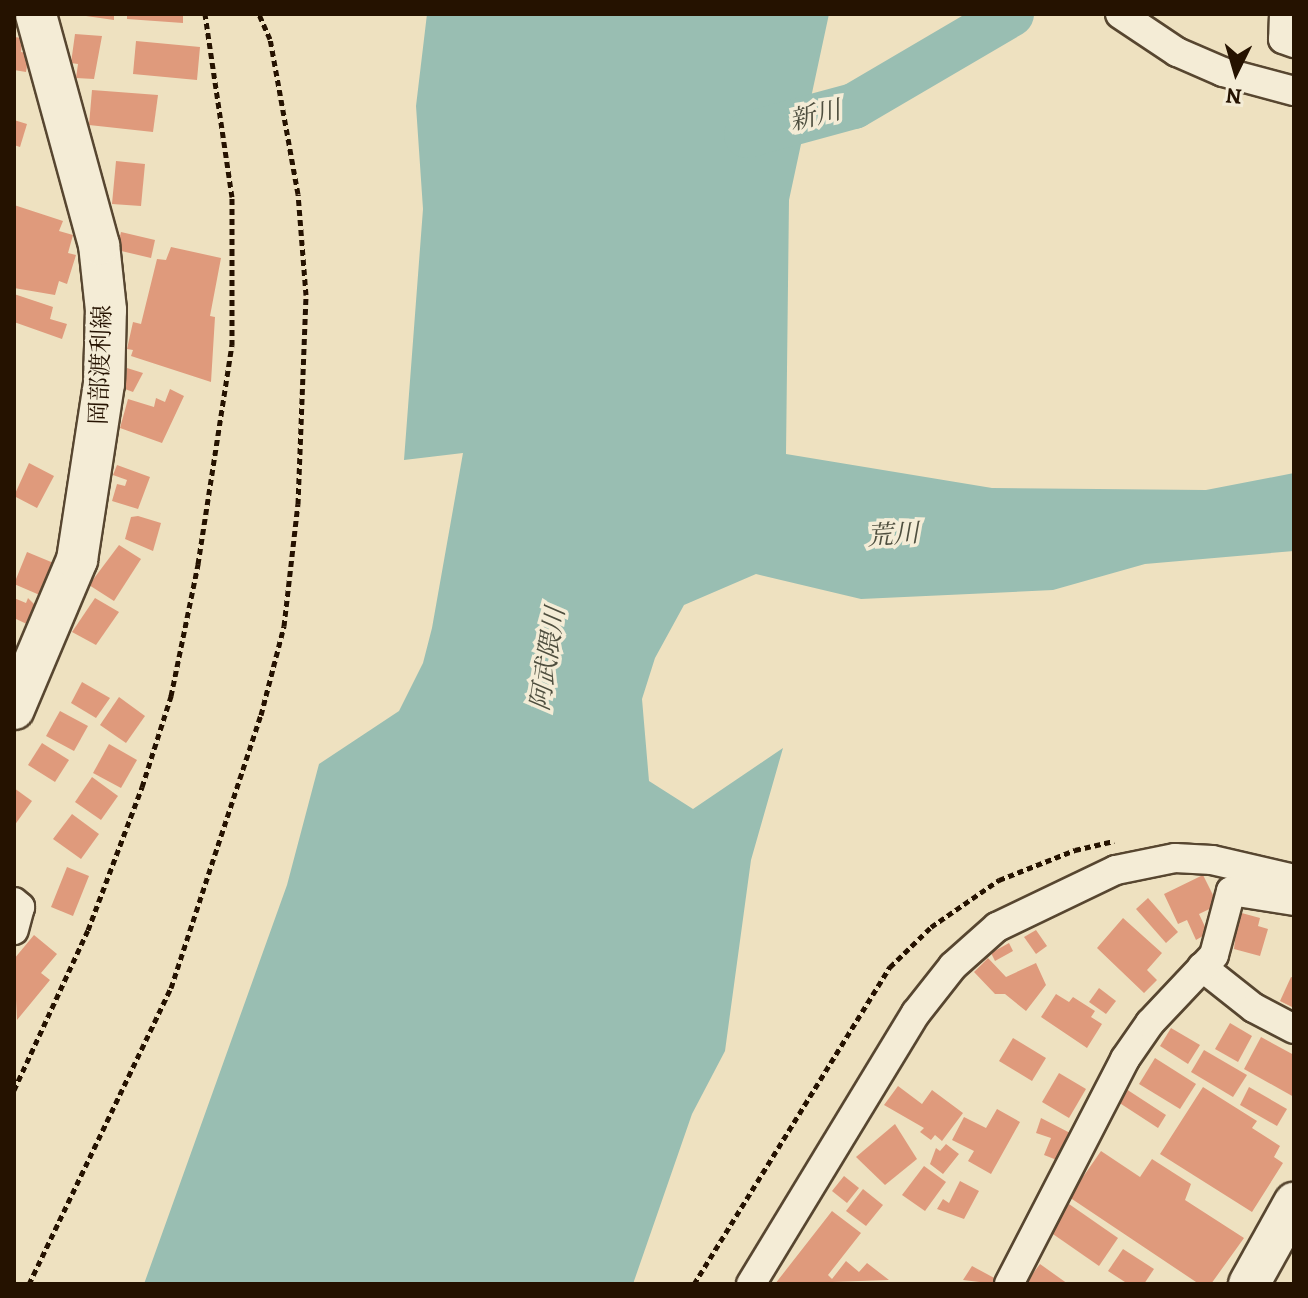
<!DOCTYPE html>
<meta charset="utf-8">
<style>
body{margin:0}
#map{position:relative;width:1308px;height:1298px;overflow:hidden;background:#eee1c0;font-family:Alegreya,"Noto Serif JP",serif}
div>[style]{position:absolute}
.water>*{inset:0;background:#99beb2}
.river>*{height:46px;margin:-23px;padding:0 23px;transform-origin:23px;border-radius:23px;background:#99beb2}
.building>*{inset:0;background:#df9a7c}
.path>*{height:5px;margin-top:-2.5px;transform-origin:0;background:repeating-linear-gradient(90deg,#251200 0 6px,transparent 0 10px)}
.roads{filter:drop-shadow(2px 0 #574630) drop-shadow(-2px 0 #574630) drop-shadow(0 2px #574630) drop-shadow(0 -2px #574630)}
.street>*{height:28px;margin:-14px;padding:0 14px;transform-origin:14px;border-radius:14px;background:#f4ecd6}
.secondary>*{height:40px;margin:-20px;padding:0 20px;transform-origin:20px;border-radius:20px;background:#f4ecd6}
span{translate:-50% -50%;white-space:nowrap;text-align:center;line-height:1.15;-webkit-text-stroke:7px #f4ecd6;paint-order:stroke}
.street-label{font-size:24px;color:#251200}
.water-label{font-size:26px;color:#4e4e3e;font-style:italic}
.frame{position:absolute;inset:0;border:16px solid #251200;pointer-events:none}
.north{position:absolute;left:1196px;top:32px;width:80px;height:80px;-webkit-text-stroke:6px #f4ecd6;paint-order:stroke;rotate:185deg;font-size:22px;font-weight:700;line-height:32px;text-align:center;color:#251200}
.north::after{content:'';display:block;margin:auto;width:28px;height:36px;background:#251200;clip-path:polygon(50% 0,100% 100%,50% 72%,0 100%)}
</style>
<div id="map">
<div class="water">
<div style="clip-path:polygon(427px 14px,829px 14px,789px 200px,786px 454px,992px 488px,1206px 490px,1294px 473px,1294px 551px,1145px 564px,1053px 590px,861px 599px,756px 574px,684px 605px,655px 658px,642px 699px,649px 781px,693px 809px,783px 748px,751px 860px,725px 1051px,692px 1114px,633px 1284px,144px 1284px,287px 885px,319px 764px,399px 711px,423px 663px,432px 628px,463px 453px,404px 460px,423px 209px,416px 106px)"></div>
</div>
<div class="river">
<div style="left:747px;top:135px;width:111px;rotate:-15.2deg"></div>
<div style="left:854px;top:106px;width:182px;rotate:-30.4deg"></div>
</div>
<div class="building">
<div style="clip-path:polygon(72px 14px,114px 14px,114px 20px)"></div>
<div style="clip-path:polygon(127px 14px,183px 14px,183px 23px,127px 19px)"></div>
<div style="clip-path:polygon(75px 34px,102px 36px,94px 79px,76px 78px,78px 64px,71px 63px)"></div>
<div style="clip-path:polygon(14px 37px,23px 38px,21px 52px,29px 53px,26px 72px,14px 70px)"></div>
<div style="clip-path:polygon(136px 41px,200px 47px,197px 80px,133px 74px)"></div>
<div style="clip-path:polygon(92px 90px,158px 95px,153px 132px,89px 125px)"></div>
<div style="clip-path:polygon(14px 120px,27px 124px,20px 147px,14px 145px)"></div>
<div style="clip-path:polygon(116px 161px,145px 164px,141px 206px,112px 204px)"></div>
<div style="clip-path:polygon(14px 205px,63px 221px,59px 231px,73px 235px,68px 253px,76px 255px,67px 284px,59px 281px,55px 295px,14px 288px)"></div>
<div style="clip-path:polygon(121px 232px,155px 240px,151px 258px,117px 250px)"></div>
<div style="clip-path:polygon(171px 247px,221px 258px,210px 316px,215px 317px,211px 382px,131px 356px,133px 350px,127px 349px,133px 322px,141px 324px,157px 259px,166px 260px)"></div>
<div style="clip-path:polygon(14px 294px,53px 307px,50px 319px,67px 324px,62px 339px,14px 322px)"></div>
<div style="clip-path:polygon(127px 368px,143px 373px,133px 392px,125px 389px)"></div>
<div style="clip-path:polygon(170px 389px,184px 396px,162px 443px,120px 428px,128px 399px,154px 407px,156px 398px,165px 402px)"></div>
<div style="clip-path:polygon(29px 463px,54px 476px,37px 508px,14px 496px)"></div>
<div style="clip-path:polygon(117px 465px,150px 477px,138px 509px,112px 501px,117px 484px,125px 486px,127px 480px,113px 475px)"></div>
<div style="clip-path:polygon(138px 516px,161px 523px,153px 551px,125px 539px,131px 517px)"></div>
<div style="clip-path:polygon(119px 545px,141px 559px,114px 601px,89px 585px)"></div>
<div style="clip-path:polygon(27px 552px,56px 564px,42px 596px,14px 584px)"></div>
<div style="clip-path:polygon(14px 598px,26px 603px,28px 598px,39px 609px,31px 626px,14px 618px)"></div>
<div style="clip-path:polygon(95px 598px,119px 612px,96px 645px,72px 632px)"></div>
<div style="clip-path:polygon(82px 682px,110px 698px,96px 718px,71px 703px)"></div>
<div style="clip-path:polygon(119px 697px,145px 716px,126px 743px,100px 725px)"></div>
<div style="clip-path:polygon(60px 711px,88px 726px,74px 751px,46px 736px)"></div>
<div style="clip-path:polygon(42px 743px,69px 760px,55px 782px,28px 765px)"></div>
<div style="clip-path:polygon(109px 744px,137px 760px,121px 788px,93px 773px)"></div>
<div style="clip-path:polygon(92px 777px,118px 796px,101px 820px,75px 802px)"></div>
<div style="clip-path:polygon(14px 788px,32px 801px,14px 826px)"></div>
<div style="clip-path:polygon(72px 814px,99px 834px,81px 859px,53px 839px)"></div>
<div style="clip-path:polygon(67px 867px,89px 876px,73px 916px,51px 907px)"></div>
<div style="clip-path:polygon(1203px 875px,1218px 905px,1199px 914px,1208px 933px,1196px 940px,1187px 920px,1178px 924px,1164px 894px)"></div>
<div style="clip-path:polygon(1148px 898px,1178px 932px,1166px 943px,1136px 909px)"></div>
<div style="clip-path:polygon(1238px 912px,1260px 918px,1258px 926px,1268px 929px,1260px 956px,1234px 949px)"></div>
<div style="clip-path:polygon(1123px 918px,1162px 953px,1147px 970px,1157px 980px,1144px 993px,1097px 948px)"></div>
<div style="clip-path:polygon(1036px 930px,1047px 946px,1036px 954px,1024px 937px)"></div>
<div style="clip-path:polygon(34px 935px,57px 954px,41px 973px,50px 980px,17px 1020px,14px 959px)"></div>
<div style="clip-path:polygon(1009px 943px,1013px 951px,995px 961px,991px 953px)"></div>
<div style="clip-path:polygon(988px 958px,1006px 977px,1036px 963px,1046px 985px,1026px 1011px,1005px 994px,995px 994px,974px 972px)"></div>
<div style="clip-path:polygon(1291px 977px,1294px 978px,1294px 1008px,1280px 1001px)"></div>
<div style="clip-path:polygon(1099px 988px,1116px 1001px,1106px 1014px,1089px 1002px)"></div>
<div style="clip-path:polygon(1056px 994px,1069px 1002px,1073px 997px,1095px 1011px,1091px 1017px,1102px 1024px,1087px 1048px,1041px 1017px)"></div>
<div style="clip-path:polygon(1230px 1023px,1252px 1036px,1238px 1062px,1215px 1049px)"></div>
<div style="clip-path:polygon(1171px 1028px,1200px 1045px,1188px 1064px,1160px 1046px)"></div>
<div style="clip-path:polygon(1261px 1037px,1294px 1055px,1294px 1097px,1244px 1069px)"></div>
<div style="clip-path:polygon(1013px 1038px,1046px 1058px,1032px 1081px,999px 1061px)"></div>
<div style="clip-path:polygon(1204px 1050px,1247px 1075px,1233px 1097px,1191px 1072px)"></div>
<div style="clip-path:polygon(1155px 1058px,1196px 1084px,1180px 1109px,1139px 1084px)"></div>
<div style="clip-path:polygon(1059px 1073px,1086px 1089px,1069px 1118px,1042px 1102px)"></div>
<div style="clip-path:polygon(898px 1086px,922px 1104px,932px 1090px,963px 1113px,942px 1141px,935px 1135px,931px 1140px,920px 1132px,924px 1128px,884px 1105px)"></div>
<div style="clip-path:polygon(1123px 1087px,1166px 1115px,1158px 1128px,1115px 1100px)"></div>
<div style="clip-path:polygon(1203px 1087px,1257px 1121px,1252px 1128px,1280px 1146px,1274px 1157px,1283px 1163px,1252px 1212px,1160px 1154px)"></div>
<div style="clip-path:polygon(1249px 1087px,1287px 1109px,1277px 1126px,1240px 1105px)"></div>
<div style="clip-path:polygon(997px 1109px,1020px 1122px,991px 1174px,968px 1161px,974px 1151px,952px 1140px,964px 1117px,986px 1128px)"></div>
<div style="clip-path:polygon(1041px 1118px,1074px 1135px,1062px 1162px,1044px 1155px,1051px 1138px,1036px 1133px)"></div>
<div style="clip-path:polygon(895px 1124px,917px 1159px,885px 1185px,856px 1157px)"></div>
<div style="clip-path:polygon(946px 1144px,959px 1154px,943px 1174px,930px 1164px,936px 1148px,940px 1151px)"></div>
<div style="clip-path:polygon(1101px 1151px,1140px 1177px,1152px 1159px,1191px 1184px,1185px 1200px,1244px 1238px,1211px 1284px,1199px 1284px,1069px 1197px)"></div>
<div style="clip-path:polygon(924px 1166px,946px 1182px,925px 1211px,902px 1195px)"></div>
<div style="clip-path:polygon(844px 1176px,859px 1188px,847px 1203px,832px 1191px)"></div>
<div style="clip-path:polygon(960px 1181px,979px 1191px,964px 1219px,937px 1209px,943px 1199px,949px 1203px)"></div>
<div style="clip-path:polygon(863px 1189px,883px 1205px,866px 1226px,846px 1211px)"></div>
<div style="clip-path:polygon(1069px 1204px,1118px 1238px,1099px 1266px,1050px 1232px)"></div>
<div style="clip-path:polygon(832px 1211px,861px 1233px,828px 1275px,832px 1279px,846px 1261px,859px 1272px,867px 1263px,889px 1280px,775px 1284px)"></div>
<div style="clip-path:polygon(1123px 1249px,1154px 1269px,1144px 1284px,1128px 1284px,1108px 1271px)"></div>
<div style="clip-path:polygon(1040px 1264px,1068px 1284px,1025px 1284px)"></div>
<div style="clip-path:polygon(972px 1266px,998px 1280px,996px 1284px,963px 1280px)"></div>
</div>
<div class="path">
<div style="left:14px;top:1090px;width:176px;rotate:-65.2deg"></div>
<div style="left:88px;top:930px;width:153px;rotate:-69.3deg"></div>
<div style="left:142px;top:787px;width:96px;rotate:-72.3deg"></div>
<div style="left:171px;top:696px;width:135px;rotate:-78.4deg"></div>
<div style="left:198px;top:564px;width:222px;rotate:-81.2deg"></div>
<div style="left:232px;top:345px;width:148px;rotate:-90deg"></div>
<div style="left:232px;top:197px;width:185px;rotate:-98.4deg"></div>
<div style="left:29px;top:1284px;width:328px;rotate:-64.4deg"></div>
<div style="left:171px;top:988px;width:287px;rotate:-71.8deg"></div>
<div style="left:261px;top:715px;width:92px;rotate:-75.5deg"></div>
<div style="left:284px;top:626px;width:123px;rotate:-83.5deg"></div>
<div style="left:298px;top:504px;width:209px;rotate:-87.8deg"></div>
<div style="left:306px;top:295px;width:101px;rotate:-94.5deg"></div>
<div style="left:298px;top:194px;width:158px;rotate:-100.2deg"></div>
<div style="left:270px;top:39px;width:27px;rotate:-114deg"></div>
<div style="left:694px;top:1284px;width:373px;rotate:-58.3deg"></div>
<div style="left:890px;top:967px;width:57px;rotate:-44.3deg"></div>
<div style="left:931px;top:927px;width:83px;rotate:-34.7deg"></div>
<div style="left:999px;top:880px;width:82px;rotate:-21.5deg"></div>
<div style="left:1075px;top:850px;width:40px;rotate:-13deg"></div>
</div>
<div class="roads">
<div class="street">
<div style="left:1120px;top:14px;width:69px;rotate:33.7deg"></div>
<div style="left:1177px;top:52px;width:50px;rotate:23.5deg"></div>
<div style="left:1223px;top:72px;width:73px;rotate:15deg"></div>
<div style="left:1284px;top:14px;width:25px;rotate:92deg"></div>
<div style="left:1283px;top:39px;width:12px;rotate:20deg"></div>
<div style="left:14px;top:902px;width:8px;rotate:40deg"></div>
<div style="left:20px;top:907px;width:24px;rotate:105deg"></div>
<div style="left:1202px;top:967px;width:66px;rotate:38.3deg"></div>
<div style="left:1254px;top:1008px;width:45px;rotate:27.7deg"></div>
<div style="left:751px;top:1284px;width:317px;rotate:-58.7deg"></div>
<div style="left:916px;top:1013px;width:60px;rotate:-51.8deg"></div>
<div style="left:953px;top:966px;width:59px;rotate:-41.6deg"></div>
<div style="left:997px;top:927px;width:132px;rotate:-25.6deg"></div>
<div style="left:1116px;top:870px;width:60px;rotate:-11.5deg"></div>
<div style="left:1175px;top:858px;width:37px;rotate:3deg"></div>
<div style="left:1212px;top:860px;width:84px;rotate:13deg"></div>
<div style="left:1009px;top:1284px;width:253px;rotate:-62.7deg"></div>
<div style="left:1125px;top:1059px;width:44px;rotate:-55.2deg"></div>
<div style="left:1150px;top:1023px;width:93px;rotate:-46.7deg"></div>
<div style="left:1214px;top:955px;width:66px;rotate:-75.1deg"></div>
<div style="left:1231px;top:891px;width:64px;rotate:9deg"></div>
</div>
<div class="secondary">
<div style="left:14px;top:709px;width:162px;rotate:-67.1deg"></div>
<div style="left:77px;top:560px;width:178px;rotate:-81.3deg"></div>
<div style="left:104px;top:384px;width:74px;rotate:-88.5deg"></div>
<div style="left:106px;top:310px;width:65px;rotate:-96.1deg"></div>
<div style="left:99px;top:245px;width:239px;rotate:-105.3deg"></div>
<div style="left:1249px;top:1284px;width:93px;rotate:-60.9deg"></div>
</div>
</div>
<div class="street-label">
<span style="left:101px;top:365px;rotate:-88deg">岡部渡利線</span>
</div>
<div class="water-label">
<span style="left:815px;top:116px;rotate:-14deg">新川</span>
<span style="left:893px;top:535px;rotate:-4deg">荒川</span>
<span style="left:548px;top:659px;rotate:-81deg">阿武隈川</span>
</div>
<div class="frame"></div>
<div class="north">N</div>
</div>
